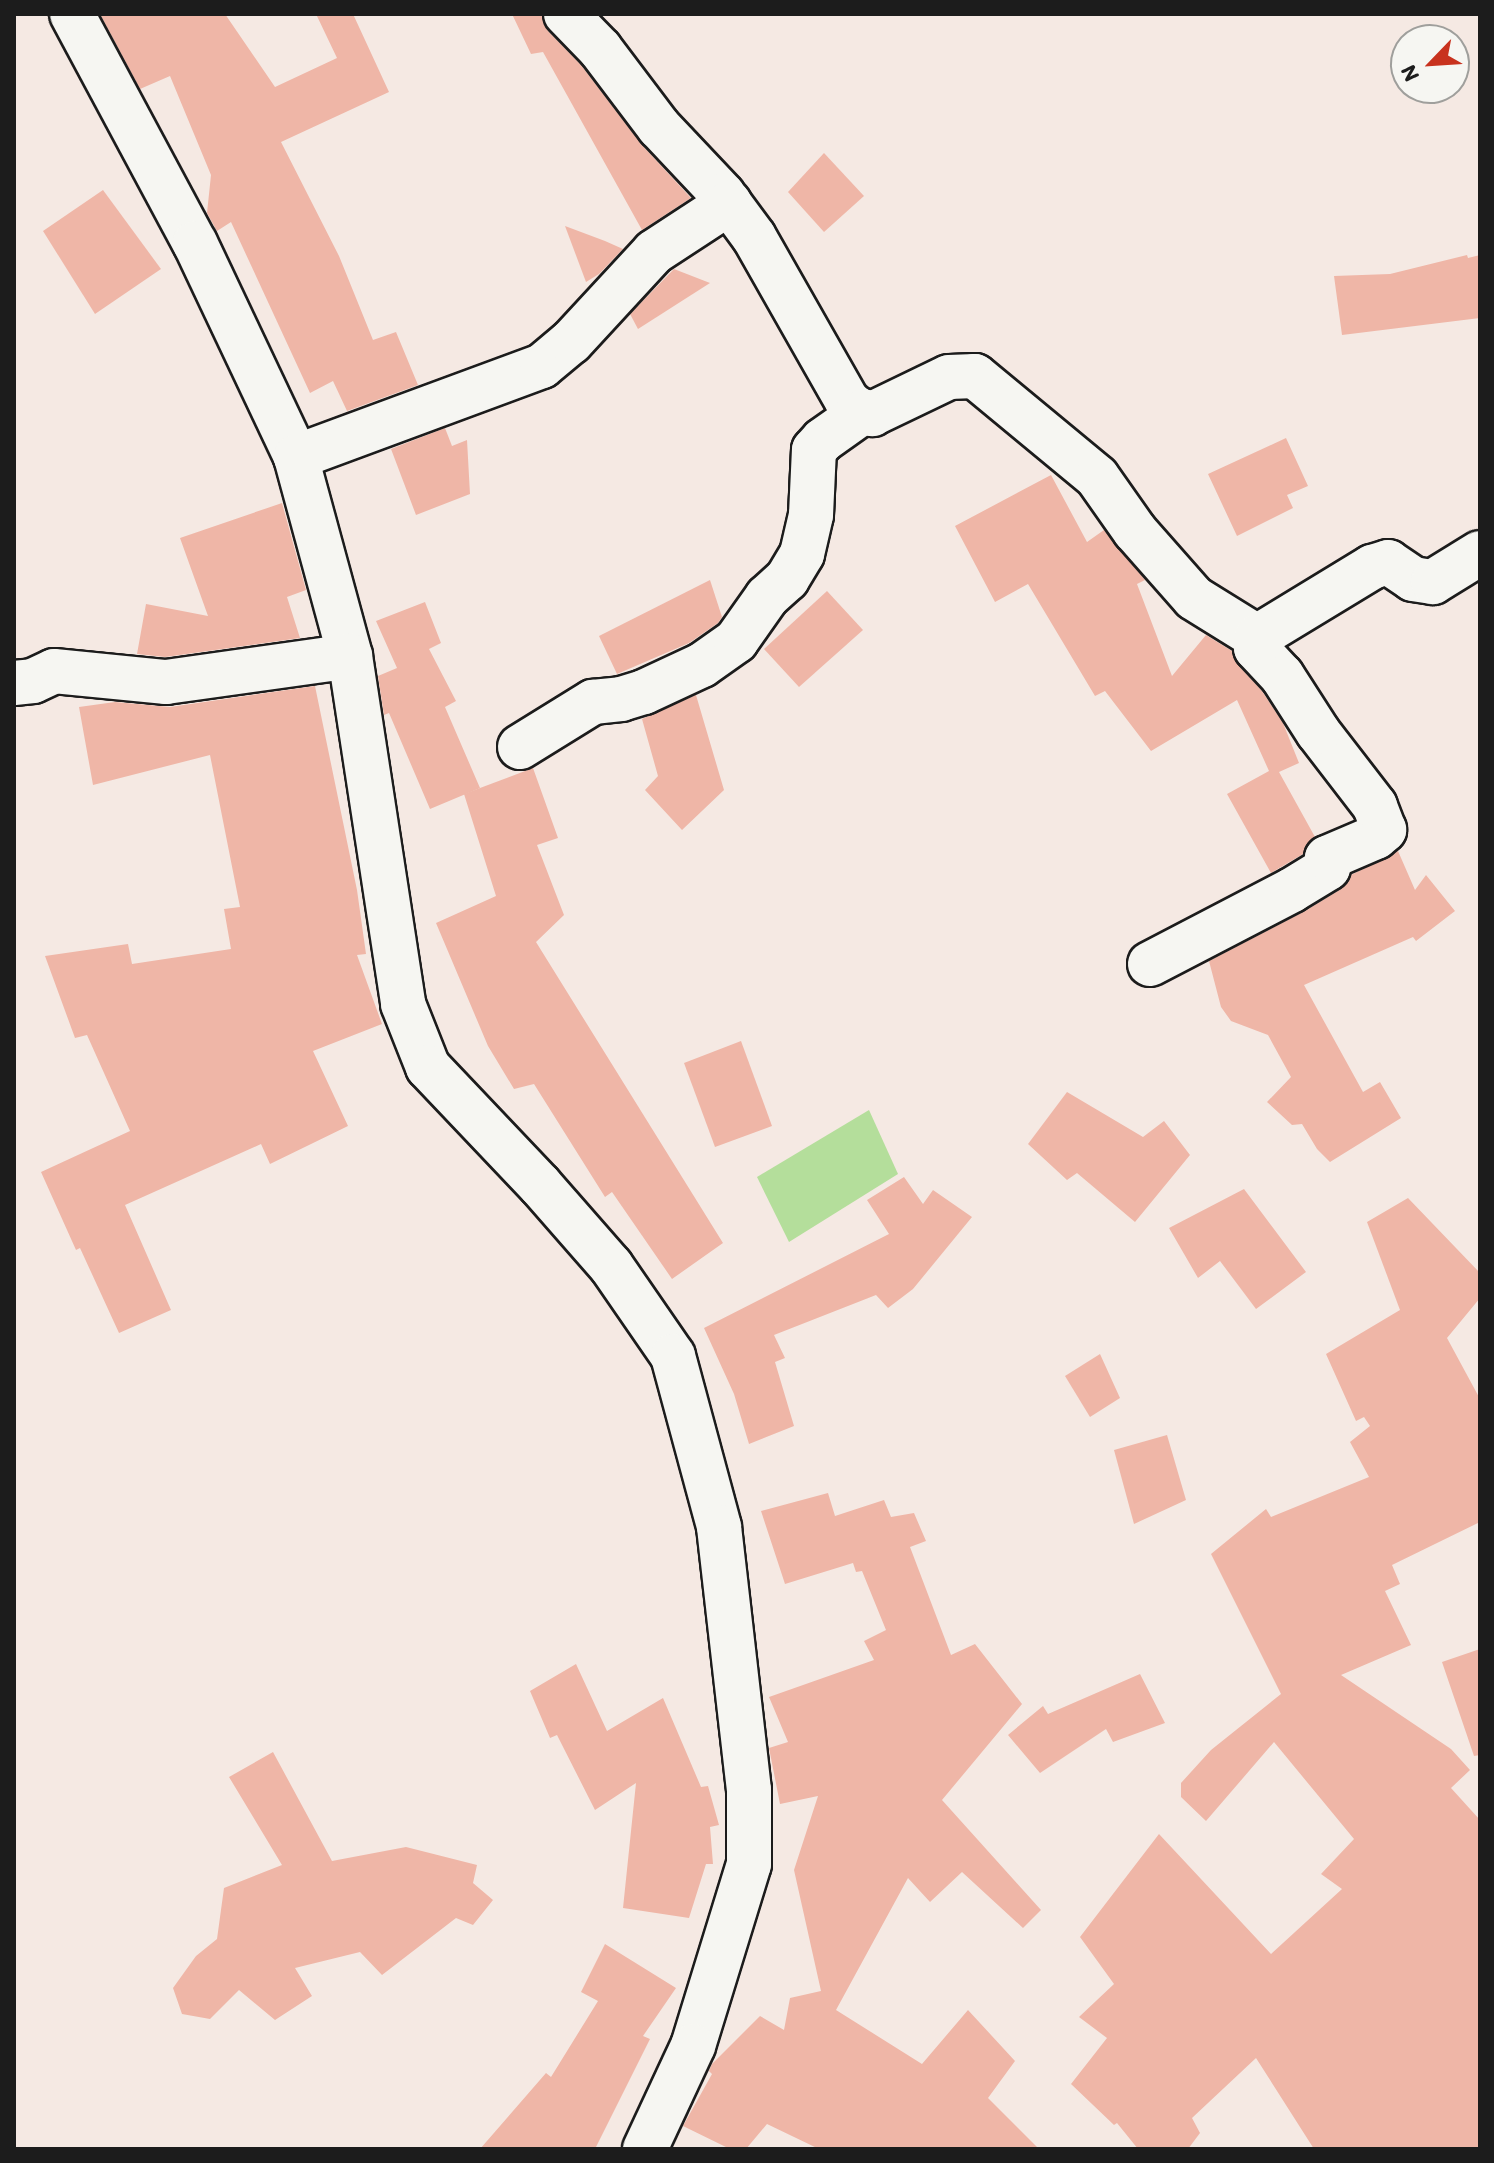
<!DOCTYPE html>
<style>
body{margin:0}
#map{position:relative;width:1494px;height:2163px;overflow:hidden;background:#f5e9e3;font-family:Itim,sans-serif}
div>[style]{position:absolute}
.green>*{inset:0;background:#b4de9b}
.building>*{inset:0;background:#efb6a7}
.roads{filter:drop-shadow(2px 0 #1c1c1c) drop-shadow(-2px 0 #1c1c1c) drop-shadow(0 2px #1c1c1c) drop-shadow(0 -2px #1c1c1c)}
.minor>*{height:44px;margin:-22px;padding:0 22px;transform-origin:22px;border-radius:22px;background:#f6f6f2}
span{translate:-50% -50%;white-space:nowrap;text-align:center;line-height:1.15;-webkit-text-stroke:6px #f6f6f2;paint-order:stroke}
.frame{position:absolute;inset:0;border:16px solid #1c1c1c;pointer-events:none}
.north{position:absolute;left:1390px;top:24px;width:80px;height:80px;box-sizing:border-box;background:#f6f6f2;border:2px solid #9f9f9c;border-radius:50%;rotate:245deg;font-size:22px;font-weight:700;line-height:32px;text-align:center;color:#1c1c1c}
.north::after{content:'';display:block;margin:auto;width:28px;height:36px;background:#c8321e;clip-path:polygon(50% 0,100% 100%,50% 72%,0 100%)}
</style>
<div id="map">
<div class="green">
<div style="clip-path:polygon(869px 1110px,898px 1174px,789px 1242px,757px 1177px)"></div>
</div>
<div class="building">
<div style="clip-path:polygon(100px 14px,225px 14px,275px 87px,337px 58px,316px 14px,353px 14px,389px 92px,281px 142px,339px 256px,373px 340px,396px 332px,418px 385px,347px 411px,333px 381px,310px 393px,231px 222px,217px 231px,207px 213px,211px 175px,170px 76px,140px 89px)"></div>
<div style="clip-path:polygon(512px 14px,542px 14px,548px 31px,581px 65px,641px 144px,691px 198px,642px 230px,543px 52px,531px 54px)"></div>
<div style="clip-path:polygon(824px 153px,864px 196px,824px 232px,788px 192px)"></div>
<div style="clip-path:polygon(103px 190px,161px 269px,95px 314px,43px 231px)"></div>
<div style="clip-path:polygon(565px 226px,605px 241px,623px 249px,599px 274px,586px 282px)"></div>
<div style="clip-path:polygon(1467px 255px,1468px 258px,1480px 255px,1480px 318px,1342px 335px,1334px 276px,1390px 274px)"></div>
<div style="clip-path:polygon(674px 269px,710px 283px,638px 329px,630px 314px)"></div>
<div style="clip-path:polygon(445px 428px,452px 446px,467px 440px,470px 494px,416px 515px,391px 449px)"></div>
<div style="clip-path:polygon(1286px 438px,1308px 486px,1287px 495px,1293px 508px,1237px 536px,1208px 474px)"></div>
<div style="clip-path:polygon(1051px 475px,1087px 542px,1104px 530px,1145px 580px,1137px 584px,1172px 676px,1206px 635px,1232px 651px,1238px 665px,1262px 691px,1283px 723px,1299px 763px,1279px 772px,1315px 837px,1306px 845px,1303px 854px,1271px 873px,1227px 794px,1269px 771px,1237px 700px,1151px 751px,1105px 691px,1095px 696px,1028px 584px,995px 602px,955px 526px)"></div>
<div style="clip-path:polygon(282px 503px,306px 590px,287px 597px,300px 638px,165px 657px,137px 654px,146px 604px,208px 616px,180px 538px)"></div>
<div style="clip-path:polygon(710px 580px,722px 617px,718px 623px,689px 643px,617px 674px,599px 636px)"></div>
<div style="clip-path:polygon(827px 591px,863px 630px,799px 687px,764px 649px)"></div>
<div style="clip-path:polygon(425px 602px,441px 643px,429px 649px,456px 701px,445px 707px,480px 788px,430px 809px,389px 713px,384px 715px,378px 676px,397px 668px,376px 621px)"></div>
<div style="clip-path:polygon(315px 686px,357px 890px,366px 954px,357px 955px,382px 1024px,313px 1051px,348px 1126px,270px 1164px,261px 1144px,125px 1205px,171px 1310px,119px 1333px,80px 1248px,76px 1250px,41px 1172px,130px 1131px,87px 1035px,75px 1038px,45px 956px,128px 944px,132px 964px,231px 949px,224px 909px,240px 907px,210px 755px,93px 785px,79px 707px,115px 702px,170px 707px)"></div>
<div style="clip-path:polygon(696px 695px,724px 790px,682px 830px,645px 790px,658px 776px,642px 719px)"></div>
<div style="clip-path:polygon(533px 768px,558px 838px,537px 845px,564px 915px,536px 942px,723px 1243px,672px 1279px,612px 1192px,605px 1197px,534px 1084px,514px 1089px,488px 1046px,436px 923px,496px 896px,464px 794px)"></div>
<div style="clip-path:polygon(1398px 851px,1415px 890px,1426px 875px,1455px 911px,1416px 941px,1413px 937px,1304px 985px,1363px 1092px,1380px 1082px,1401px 1118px,1330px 1162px,1317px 1149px,1302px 1124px,1292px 1125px,1267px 1102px,1291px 1077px,1268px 1035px,1231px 1021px,1221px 1007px,1209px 961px,1305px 911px,1341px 889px,1351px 875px)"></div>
<div style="clip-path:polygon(741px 1041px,772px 1126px,715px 1147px,684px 1063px)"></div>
<div style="clip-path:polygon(1067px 1092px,1143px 1137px,1164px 1121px,1190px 1155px,1135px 1222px,1077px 1173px,1067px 1180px,1028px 1144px)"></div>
<div style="clip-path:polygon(904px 1177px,923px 1204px,933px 1190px,972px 1217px,913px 1289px,888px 1308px,876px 1295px,774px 1335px,785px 1358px,775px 1362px,794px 1426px,749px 1444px,734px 1394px,704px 1328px,889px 1234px,867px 1200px)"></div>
<div style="clip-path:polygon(1244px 1189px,1306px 1272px,1256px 1309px,1220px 1261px,1198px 1278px,1169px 1228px)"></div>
<div style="clip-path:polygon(1408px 1198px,1480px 1273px,1480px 1298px,1447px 1338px,1480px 1399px,1480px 1522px,1392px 1565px,1400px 1584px,1385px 1591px,1411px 1645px,1341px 1675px,1451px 1749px,1470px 1770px,1451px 1788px,1480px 1820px,1480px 2149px,1314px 2149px,1256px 2058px,1192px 2118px,1200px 2133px,1188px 2149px,1138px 2149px,1117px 2123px,1114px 2125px,1071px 2084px,1107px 2038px,1079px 2017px,1114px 1984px,1080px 1937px,1159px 1834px,1271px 1954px,1342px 1889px,1321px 1874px,1354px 1839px,1274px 1742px,1206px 1821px,1181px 1797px,1181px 1783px,1211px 1750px,1281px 1694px,1211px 1554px,1266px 1509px,1271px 1517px,1369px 1477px,1350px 1442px,1370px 1426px,1364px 1417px,1356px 1421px,1326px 1354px,1400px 1310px,1367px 1222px)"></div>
<div style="clip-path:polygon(1100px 1354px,1120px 1398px,1090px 1417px,1065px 1376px)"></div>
<div style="clip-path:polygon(1167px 1435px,1186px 1500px,1134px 1524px,1114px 1450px)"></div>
<div style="clip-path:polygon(828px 1493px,835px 1516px,884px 1500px,891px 1517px,914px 1513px,926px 1541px,910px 1547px,951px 1655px,975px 1644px,1022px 1704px,942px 1800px,1041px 1910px,1023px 1928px,962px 1872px,930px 1902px,908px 1878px,836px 2010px,922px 2064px,968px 2010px,1015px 2061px,988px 2098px,1039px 2149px,819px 2149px,767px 2124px,746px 2149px,730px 2149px,683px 2126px,712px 2074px,709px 2071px,712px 2064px,760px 2016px,784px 2030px,790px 1998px,821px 1991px,794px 1870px,818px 1796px,780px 1804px,769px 1748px,788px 1742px,769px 1697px,874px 1660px,864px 1641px,886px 1630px,862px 1571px,856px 1572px,853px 1563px,785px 1584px,761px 1511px)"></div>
<div style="clip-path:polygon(1480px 1649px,1480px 1755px,1474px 1756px,1442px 1662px)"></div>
<div style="clip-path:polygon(576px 1664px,607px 1731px,663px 1698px,701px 1787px,708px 1786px,719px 1825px,710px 1827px,713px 1864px,706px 1864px,689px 1918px,623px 1908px,636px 1783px,595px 1810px,557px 1735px,550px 1738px,530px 1691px)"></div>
<div style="clip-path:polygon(1140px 1674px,1165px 1723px,1113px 1742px,1106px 1729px,1040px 1773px,1008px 1735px,1043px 1706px,1048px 1714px)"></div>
<div style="clip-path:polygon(273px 1752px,332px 1861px,406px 1847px,477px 1865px,473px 1883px,493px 1900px,473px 1925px,456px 1918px,382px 1975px,360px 1952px,295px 1968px,312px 1996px,275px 2020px,239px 1990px,210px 2019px,182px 2014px,173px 1988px,196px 1956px,217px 1939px,224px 1888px,282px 1865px,229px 1777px)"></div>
<div style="clip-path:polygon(605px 1944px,676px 1988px,643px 2036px,650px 2039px,595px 2149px,480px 2149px,546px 2073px,551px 2077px,598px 2001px,581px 1992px)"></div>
</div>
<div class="roads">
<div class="minor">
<div style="left:72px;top:14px;width:260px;rotate:61.8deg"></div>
<div style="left:195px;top:243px;width:237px;rotate:64.7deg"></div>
<div style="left:296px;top:457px;width:206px;rotate:74.8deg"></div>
<div style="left:350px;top:656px;width:352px;rotate:81.3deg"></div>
<div style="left:403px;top:1004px;width:68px;rotate:68.4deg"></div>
<div style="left:428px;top:1067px;width:163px;rotate:46.5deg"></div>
<div style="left:540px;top:1185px;width:108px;rotate:48.8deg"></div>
<div style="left:611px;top:1266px;width:109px;rotate:55.4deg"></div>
<div style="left:673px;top:1356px;width:177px;rotate:74.9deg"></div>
<div style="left:719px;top:1527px;width:265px;rotate:83.5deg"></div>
<div style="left:749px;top:1790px;width:74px;rotate:90deg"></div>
<div style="left:749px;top:1864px;width:190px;rotate:107.1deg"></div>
<div style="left:693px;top:2046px;width:114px;rotate:115deg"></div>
<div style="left:566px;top:14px;width:49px;rotate:45.8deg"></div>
<div style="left:600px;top:49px;width:98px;rotate:52.9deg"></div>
<div style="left:659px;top:127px;width:93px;rotate:46.7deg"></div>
<div style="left:723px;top:195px;width:52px;rotate:53.6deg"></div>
<div style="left:754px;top:237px;width:189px;rotate:60.4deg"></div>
<div style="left:847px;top:401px;width:14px;rotate:39deg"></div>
<div style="left:858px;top:410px;width:15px;rotate:16deg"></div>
<div style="left:872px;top:414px;width:85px;rotate:-25.7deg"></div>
<div style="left:949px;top:377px;width:26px;rotate:-2deg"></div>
<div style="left:975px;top:376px;width:158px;rotate:39.6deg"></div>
<div style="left:1097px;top:477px;width:66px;rotate:54.9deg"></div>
<div style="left:1135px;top:531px;width:89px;rotate:48.6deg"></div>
<div style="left:1194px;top:598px;width:74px;rotate:31.8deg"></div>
<div style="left:296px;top:457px;width:262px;rotate:-20.3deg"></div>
<div style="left:542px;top:366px;width:38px;rotate:-40deg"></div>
<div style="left:571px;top:342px;width:122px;rotate:-47.3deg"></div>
<div style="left:654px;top:252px;width:90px;rotate:-33.2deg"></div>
<div style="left:14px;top:683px;width:19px;rotate:-6deg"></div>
<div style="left:33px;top:681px;width:23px;rotate:-25deg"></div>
<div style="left:54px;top:671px;width:113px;rotate:5.6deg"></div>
<div style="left:166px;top:682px;width:186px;rotate:-8deg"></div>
<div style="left:520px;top:747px;width:86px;rotate:-31.7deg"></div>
<div style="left:593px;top:702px;width:28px;rotate:-6deg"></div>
<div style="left:621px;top:699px;width:24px;rotate:-17deg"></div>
<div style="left:644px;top:692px;width:64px;rotate:-25deg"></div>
<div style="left:702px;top:665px;width:42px;rotate:-35.2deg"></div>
<div style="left:736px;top:641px;width:54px;rotate:-54.8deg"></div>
<div style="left:767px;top:597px;width:27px;rotate:-42deg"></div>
<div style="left:787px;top:579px;width:29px;rotate:-59deg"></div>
<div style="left:802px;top:554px;width:40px;rotate:-77deg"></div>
<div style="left:811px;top:515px;width:65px;rotate:-87.4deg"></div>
<div style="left:814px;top:450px;width:13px;rotate:-48deg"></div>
<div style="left:823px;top:440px;width:50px;rotate:-35.3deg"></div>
<div style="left:1150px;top:964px;width:160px;rotate:-27.5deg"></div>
<div style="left:1292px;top:890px;width:42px;rotate:-31.4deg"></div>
<div style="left:1328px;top:868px;width:10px;rotate:-96deg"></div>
<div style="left:1327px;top:858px;width:53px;rotate:-23.2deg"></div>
<div style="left:1376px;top:837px;width:11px;rotate:-41deg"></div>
<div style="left:1384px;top:830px;width:26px;rotate:-111deg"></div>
<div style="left:1375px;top:806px;width:93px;rotate:-127.6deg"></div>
<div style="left:1318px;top:732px;width:67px;rotate:-122.7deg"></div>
<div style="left:1282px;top:676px;width:38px;rotate:-133deg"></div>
<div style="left:1256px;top:648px;width:11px;rotate:-85deg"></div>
<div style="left:1257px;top:637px;width:135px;rotate:-31.3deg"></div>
<div style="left:1372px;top:567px;width:17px;rotate:-17deg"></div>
<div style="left:1388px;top:562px;width:30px;rotate:34deg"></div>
<div style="left:1413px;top:579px;width:20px;rotate:9deg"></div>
<div style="left:1433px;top:582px;width:55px;rotate:-31.7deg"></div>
</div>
</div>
<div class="frame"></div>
<div class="north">N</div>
</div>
